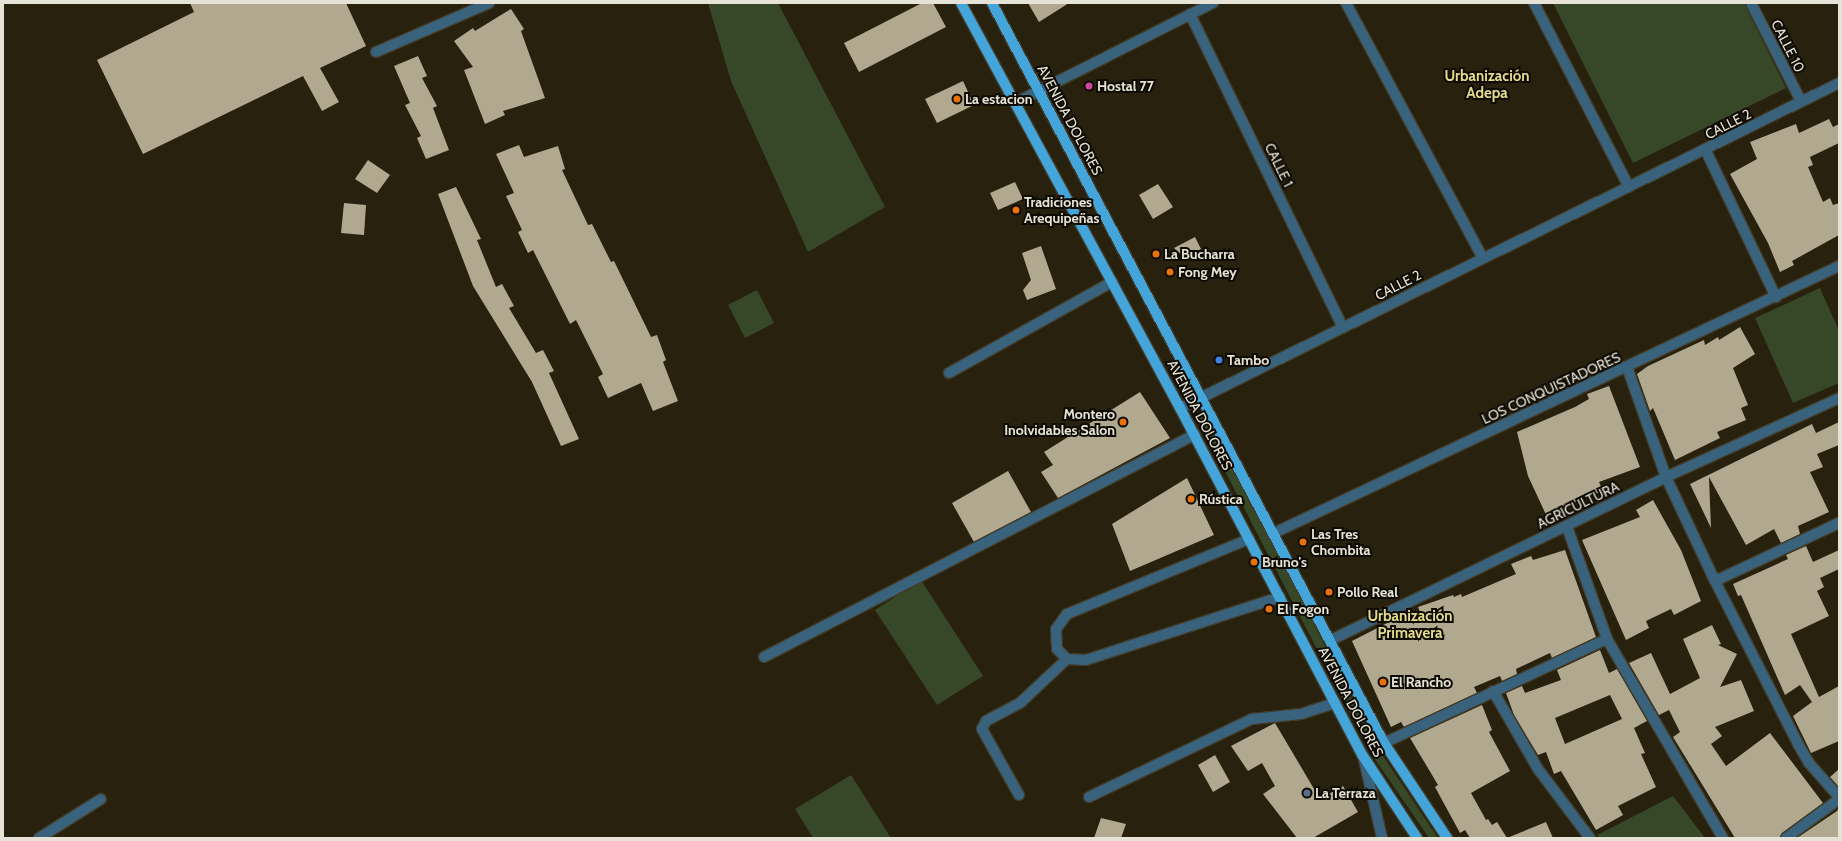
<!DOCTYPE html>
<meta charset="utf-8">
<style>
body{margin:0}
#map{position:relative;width:1842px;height:841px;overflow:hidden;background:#28210d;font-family:Cabin,sans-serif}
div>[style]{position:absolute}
.green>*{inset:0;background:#374828}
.building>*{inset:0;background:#b1a890}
.roads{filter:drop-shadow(1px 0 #433c29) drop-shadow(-1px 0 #433c29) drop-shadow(0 1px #433c29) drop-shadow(0 -1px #433c29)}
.minor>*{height:10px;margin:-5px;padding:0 5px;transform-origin:5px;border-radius:5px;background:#39637d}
.major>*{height:10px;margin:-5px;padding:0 5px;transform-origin:5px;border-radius:5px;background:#43a5da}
.dots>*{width:11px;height:11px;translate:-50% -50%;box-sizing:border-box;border:2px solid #0e0b04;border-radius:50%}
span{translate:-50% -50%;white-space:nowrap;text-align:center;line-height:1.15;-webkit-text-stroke:4px #0e0b04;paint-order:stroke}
.street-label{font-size:14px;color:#e6e2d5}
.poi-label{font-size:14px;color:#e6e2d5;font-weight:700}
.left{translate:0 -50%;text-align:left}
.right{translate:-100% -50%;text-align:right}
.neighbourhood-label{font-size:15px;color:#e2d98b;font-weight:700}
.frame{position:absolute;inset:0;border:4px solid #e6e2d5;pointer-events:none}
</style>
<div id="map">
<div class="green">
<div style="clip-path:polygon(708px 3px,778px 3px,885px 207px,808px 252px,731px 81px)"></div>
<div style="clip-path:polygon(1553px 3px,1744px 3px,1786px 88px,1633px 163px)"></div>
<div style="clip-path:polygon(1820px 288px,1839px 331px,1839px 383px,1793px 403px,1755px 318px)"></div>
<div style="clip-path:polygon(757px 290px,774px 323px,745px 338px,728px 305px)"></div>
<div style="clip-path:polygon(1204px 411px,1377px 747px,1438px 838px,1429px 838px,1370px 752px,1196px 415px)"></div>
<div style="clip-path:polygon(921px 580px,983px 676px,937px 705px,875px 610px)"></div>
<div style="clip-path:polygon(851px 775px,891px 838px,813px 838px,795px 809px)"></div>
<div style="clip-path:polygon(1673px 796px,1705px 838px,1599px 838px,1597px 835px)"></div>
</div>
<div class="building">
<div style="clip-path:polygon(190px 3px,346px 3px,366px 46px,320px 68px,339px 102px,322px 111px,303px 76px,143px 154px,97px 60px,194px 12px)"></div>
<div style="clip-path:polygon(922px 3px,933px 3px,946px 27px,859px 72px,844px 43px)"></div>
<div style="clip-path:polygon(1028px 3px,1069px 3px,1039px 22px)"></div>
<div style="clip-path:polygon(511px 9px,524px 29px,521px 31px,545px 98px,503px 111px,505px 115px,485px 124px,464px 70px,473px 67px,454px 41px,473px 28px,475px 31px)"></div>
<div style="clip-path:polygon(418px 56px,427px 76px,422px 78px,437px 106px,433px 108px,449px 150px,426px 159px,417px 138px,421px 136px,405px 105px,410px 103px,394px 66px)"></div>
<div style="clip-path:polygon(963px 81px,974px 105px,937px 123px,925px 99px)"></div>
<div style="clip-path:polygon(1829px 119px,1833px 127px,1839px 124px,1839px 143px,1810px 157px,1813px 165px,1808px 167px,1823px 202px,1830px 198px,1833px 205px,1839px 203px,1839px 235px,1792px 261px,1794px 265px,1780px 272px,1768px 243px,1730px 174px,1757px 159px,1750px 142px,1796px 124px,1799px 133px)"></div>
<div style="clip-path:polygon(519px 145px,524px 157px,558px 146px,565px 169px,562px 170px,588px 225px,592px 224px,611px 262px,614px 261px,651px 337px,657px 335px,666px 360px,663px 362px,678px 401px,653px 411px,641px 383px,608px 398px,598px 377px,603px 374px,576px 320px,570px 324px,533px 250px,528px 253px,518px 232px,522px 230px,506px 196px,514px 193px,496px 154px)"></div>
<div style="clip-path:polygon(368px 160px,390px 175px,377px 193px,355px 179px)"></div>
<div style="clip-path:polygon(1015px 182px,1023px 199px,998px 210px,990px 193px)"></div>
<div style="clip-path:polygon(1158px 184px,1173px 207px,1153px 219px,1139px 195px)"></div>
<div style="clip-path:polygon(456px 187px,481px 239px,477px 240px,496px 287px,502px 284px,514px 306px,509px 308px,536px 353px,543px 350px,554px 371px,549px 373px,579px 439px,561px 446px,532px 382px,473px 286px,438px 194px)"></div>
<div style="clip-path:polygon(344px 203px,366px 205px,364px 235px,341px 233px)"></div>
<div style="clip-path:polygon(1195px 237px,1201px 249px,1185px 258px,1174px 248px)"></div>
<div style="clip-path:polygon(1041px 246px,1056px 289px,1027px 300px,1023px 290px,1031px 280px,1022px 253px)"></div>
<div style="clip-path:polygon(1740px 327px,1755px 354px,1733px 368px,1748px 405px,1741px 408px,1746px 420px,1717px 432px,1720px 438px,1675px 460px,1653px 408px,1650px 411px,1637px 374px,1648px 366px,1704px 340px,1705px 345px,1718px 337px,1719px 340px)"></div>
<div style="clip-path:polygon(1609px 386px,1640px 467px,1599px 482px,1603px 491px,1565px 506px,1567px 510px,1548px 519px,1528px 476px,1517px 432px,1575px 407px,1589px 399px,1587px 394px)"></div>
<div style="clip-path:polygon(1140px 392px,1170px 438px,1058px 498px,1041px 472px,1053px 465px,1044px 452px)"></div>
<div style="clip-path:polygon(1839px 422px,1839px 445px,1817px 454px,1823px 467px,1810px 472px,1829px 512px,1798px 526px,1800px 534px,1781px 543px,1774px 529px,1746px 545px,1709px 477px,1711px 528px,1690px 484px,1812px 424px,1816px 433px)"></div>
<div style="clip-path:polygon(1008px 471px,1031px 512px,974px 542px,952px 503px)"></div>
<div style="clip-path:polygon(1187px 478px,1214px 535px,1130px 571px,1112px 524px)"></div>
<div style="clip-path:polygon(1653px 500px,1681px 550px,1701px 601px,1674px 615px,1671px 609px,1646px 621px,1649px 628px,1626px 640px,1582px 540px,1640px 517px,1636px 510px)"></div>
<div style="clip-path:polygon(1806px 546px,1813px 562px,1839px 550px,1839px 569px,1820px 578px,1824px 587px,1817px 591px,1829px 616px,1791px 634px,1819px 697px,1839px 686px,1839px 741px,1811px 753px,1793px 716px,1812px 702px,1800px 685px,1785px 695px,1741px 595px,1738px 596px,1733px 584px,1788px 559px,1786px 555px)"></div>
<div style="clip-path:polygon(1565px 550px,1596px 637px,1552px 658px,1550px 653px,1516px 669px,1517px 674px,1502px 681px,1500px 676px,1474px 687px,1477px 693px,1404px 727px,1401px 722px,1391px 727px,1352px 641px,1395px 619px,1396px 622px,1420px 612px,1418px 607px,1453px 595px,1454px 597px,1461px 594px,1462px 597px,1516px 574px,1511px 564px,1531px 556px,1533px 560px)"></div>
<div style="clip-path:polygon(1712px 625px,1721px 644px,1718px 645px,1737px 654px,1720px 687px,1741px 680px,1754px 711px,1715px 727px,1722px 736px,1711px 744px,1726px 766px,1770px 733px,1823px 803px,1782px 833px,1780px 838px,1735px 838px,1673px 737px,1680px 732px,1669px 710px,1659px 715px,1629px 663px,1651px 653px,1670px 694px,1700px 678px,1683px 639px)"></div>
<div style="clip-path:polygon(evenodd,1600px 650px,1609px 673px,1617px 669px,1647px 721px,1634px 728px,1645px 753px,1641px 754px,1656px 787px,1618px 806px,1623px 815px,1596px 830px,1561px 771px,1554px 774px,1546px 752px,1538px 755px,1514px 715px,1506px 693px,1522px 686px,1525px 693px,1561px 680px,1557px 670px,1600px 650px,1610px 695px,1622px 719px,1565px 744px,1555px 718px,1610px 695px)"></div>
<div style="clip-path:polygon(1482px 705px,1492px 730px,1489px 732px,1510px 771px,1471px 793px,1486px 820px,1488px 819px,1492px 825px,1497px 822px,1507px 838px,1470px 838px,1465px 830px,1460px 833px,1435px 787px,1438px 785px,1410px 738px)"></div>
<div style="clip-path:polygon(1275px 723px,1320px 799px,1343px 786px,1358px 812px,1313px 838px,1297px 838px,1263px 794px,1275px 786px,1262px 763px,1248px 771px,1231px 746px)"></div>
<div style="clip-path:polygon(1215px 755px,1230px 782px,1213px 792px,1198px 765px)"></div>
<div style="clip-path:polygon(1839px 769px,1839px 787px,1830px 777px)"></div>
<div style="clip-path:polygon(1839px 807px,1839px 838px,1797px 838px,1837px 811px)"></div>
<div style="clip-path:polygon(1101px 818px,1126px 824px,1121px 838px,1094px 838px)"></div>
<div style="clip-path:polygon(1546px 822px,1553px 838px,1507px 838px)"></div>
</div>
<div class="roads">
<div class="minor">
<div style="left:1346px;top:3px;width:289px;rotate:61.8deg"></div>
<div style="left:1534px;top:3px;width:207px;rotate:62.7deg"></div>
<div style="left:1751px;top:3px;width:110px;rotate:63deg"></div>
<div style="left:1190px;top:14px;width:349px;rotate:64deg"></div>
<div style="left:376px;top:52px;width:123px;rotate:-23.4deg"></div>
<div style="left:1015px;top:103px;width:222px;rotate:-26.8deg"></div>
<div style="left:1706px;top:151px;width:162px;rotate:64.4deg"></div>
<div style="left:1627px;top:367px;width:117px;rotate:70.5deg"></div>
<div style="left:1666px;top:477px;width:115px;rotate:64.8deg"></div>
<div style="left:1715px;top:581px;width:183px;rotate:63deg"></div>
<div style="left:1798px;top:744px;width:22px;rotate:60deg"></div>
<div style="left:1809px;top:763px;width:45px;rotate:48.6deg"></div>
<div style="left:949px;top:373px;width:187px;rotate:-29.2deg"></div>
<div style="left:1180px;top:408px;width:735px;rotate:-26.25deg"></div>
<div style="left:1567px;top:527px;width:119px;rotate:70.3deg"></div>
<div style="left:1607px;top:639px;width:230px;rotate:59.8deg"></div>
<div style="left:1274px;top:533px;width:625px;rotate:-25.29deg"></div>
<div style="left:1249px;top:539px;width:197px;rotate:157.6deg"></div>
<div style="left:1067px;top:614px;width:19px;rotate:126deg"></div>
<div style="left:1056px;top:629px;width:20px;rotate:87deg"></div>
<div style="left:1057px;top:649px;width:14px;rotate:45deg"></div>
<div style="left:1067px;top:659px;width:19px;rotate:3deg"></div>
<div style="left:1086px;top:660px;width:204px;rotate:-18deg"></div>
<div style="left:1715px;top:581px;width:137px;rotate:-25.1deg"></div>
<div style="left:1331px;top:640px;width:373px;rotate:-25.9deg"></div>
<div style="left:1666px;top:477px;width:190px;rotate:-24.5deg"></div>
<div style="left:764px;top:657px;width:485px;rotate:-27.3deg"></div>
<div style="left:1493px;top:691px;width:90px;rotate:60deg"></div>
<div style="left:1538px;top:769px;width:86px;rotate:53deg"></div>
<div style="left:1384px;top:743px;width:246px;rotate:-25deg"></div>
<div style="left:1364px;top:760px;width:80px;rotate:77deg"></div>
<div style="left:1019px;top:795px;width:76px;rotate:-119.3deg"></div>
<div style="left:982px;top:729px;width:9px;rotate:-63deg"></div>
<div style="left:986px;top:721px;width:40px;rotate:-28deg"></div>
<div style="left:1021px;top:702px;width:63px;rotate:-43.1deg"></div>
<div style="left:1089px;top:797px;width:181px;rotate:-25.6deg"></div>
<div style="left:1252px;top:719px;width:49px;rotate:-5.8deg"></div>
<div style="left:1301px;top:714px;width:36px;rotate:-18deg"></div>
<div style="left:39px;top:838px;width:73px;rotate:-32.2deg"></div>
<div style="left:1786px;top:838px;width:66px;rotate:-36.3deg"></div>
</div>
<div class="major">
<div style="left:961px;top:3px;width:460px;rotate:61.6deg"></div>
<div style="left:1180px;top:408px;width:393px;rotate:62.3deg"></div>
<div style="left:1363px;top:756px;width:98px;rotate:56.6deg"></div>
<div style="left:992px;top:3px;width:837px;rotate:62.09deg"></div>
<div style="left:1384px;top:743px;width:114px;rotate:56.4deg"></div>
</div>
</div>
<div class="dots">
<div style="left:1089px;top:86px;background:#d1479c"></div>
<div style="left:957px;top:99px;background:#e8710a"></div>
<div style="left:1016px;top:210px;background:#e8710a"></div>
<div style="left:1156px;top:254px;background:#e8710a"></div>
<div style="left:1170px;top:272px;background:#e8710a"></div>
<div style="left:1219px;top:360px;background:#3f7fe0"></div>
<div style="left:1123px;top:422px;background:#e8710a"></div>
<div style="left:1191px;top:499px;background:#e8710a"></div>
<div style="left:1303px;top:542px;background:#e8710a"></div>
<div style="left:1254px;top:562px;background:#e8710a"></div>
<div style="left:1329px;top:592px;background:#e8710a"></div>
<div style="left:1269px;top:609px;background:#e8710a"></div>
<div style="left:1383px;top:682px;background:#e8710a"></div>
<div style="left:1307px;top:793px;background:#5c6f8a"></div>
</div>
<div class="street-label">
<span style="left:1788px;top:46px;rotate:63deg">CALLE 10</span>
<span style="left:1070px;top:120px;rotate:62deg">AVENIDA DOLORES</span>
<span style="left:1728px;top:124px;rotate:-27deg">CALLE 2</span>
<span style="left:1279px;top:165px;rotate:64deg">CALLE 1</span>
<span style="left:1398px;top:285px;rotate:-27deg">CALLE 2</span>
<span style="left:1551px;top:388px;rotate:-25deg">LOS CONQUISTADORES</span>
<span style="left:1200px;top:415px;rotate:62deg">AVENIDA DOLORES</span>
<span style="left:1578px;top:505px;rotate:-26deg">AGRICULTURA</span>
<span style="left:1351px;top:702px;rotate:62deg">AVENIDA DOLORES</span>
</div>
<div class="poi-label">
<span class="left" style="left:1097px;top:86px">Hostal 77</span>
<span class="left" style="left:965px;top:99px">La estacion</span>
<span class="left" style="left:1024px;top:210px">Tradiciones<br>Arequipeñas</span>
<span class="left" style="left:1164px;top:254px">La Bucharra</span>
<span class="left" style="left:1178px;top:272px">Fong Mey</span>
<span class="left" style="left:1227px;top:360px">Tambo</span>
<span class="right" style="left:1115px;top:422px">Montero<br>Inolvidables Salon</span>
<span class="left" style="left:1199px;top:499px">Rústica</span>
<span class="left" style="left:1311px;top:542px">Las Tres<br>Chombita</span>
<span class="left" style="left:1262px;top:562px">Bruno's</span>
<span class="left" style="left:1337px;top:592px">Pollo Real</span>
<span class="left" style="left:1277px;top:609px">El Fogon</span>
<span class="left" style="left:1391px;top:682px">El Rancho</span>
<span class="left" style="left:1315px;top:793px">La Terraza</span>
</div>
<div class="neighbourhood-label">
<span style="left:1487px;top:85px">Urbanización<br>Adepa</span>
<span style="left:1410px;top:625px">Urbanización<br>Primavera</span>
</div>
<div class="frame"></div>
</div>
